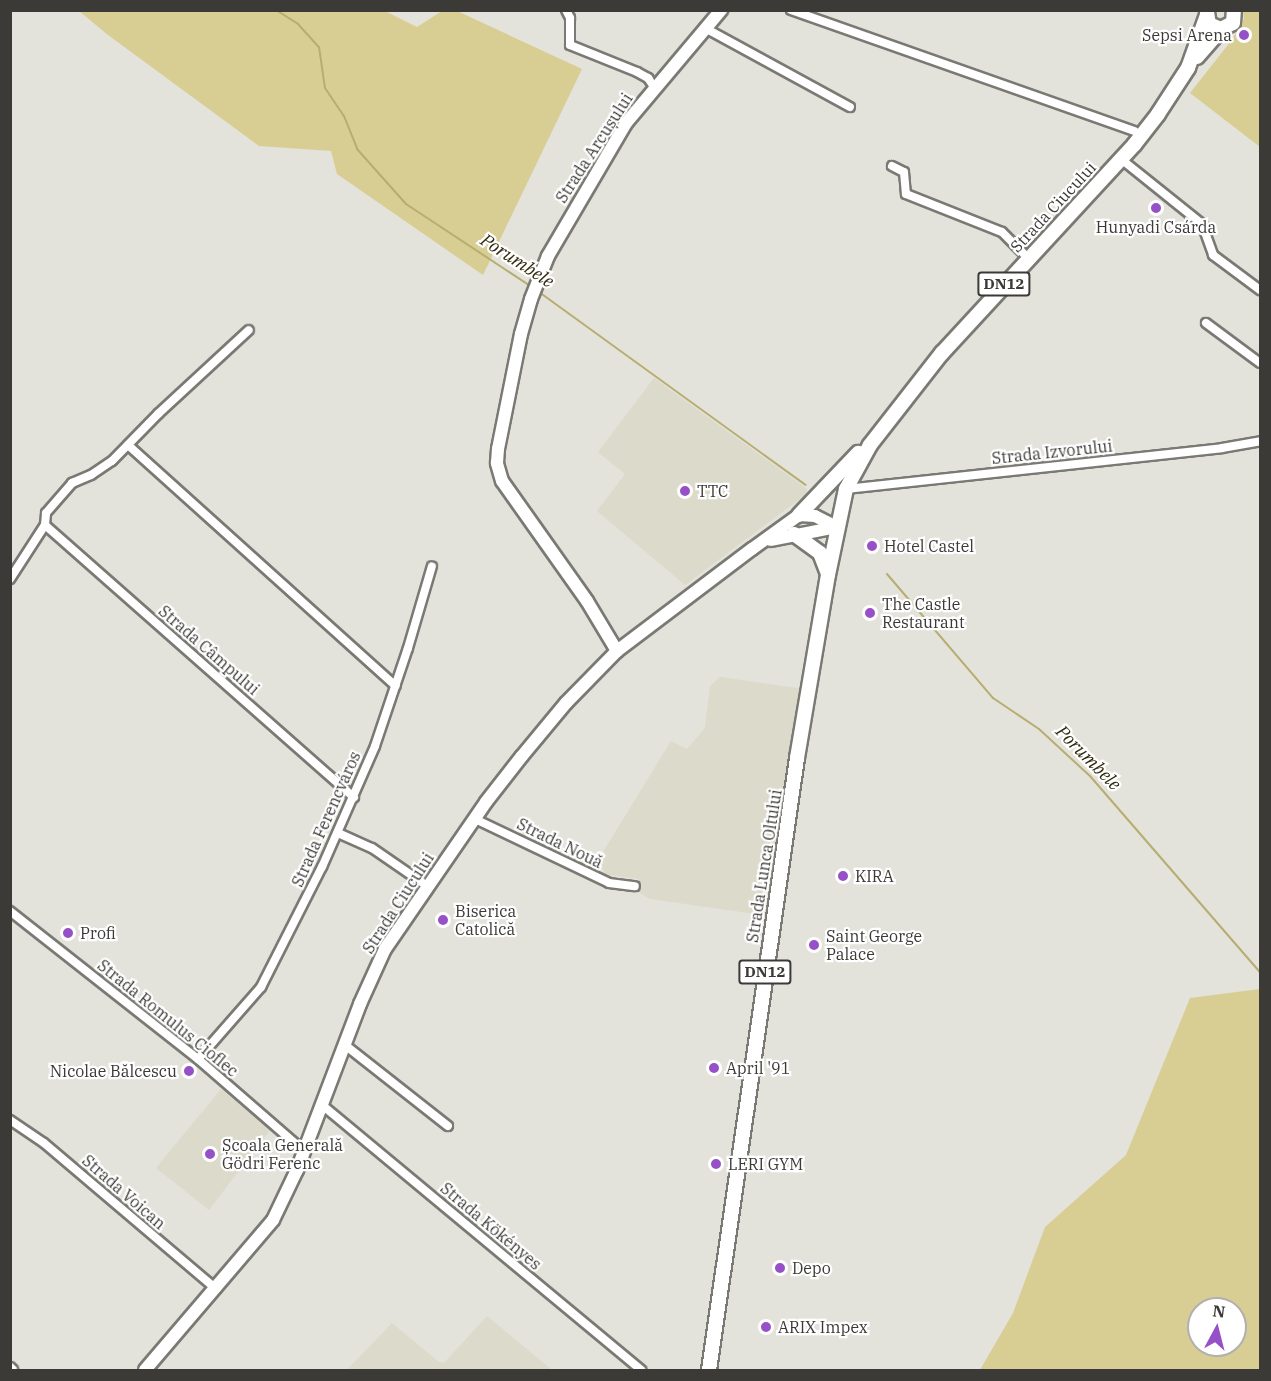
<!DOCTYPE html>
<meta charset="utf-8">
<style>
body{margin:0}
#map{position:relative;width:1271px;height:1381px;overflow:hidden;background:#e3e2db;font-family:"IBM Plex Serif",serif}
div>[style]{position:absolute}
.built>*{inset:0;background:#dcdacb}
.green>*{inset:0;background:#d8ce93}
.stream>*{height:2px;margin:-1px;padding:0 1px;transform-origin:1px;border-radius:1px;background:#b8ad70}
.roads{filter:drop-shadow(2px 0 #7a7973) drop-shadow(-2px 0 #7a7973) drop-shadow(0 2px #7a7973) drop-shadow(0 -2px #7a7973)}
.minor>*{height:8px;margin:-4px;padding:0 4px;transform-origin:4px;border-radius:4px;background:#fff}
.tertiary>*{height:10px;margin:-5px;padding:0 5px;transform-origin:5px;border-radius:5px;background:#fff}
.secondary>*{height:12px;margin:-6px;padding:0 6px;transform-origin:6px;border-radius:6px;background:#fff}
.primary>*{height:14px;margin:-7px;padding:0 7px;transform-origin:7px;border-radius:7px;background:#fff}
.dots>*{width:16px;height:16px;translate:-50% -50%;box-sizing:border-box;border:3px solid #fff;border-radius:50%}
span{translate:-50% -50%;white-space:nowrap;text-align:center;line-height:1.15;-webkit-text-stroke:4.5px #fff;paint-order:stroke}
.shield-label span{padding:2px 4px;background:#fff;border:2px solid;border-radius:4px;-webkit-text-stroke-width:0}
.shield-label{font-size:15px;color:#3b3a37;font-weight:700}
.poi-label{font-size:16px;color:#3b3a37}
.right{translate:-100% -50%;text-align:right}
.left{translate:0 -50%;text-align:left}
.street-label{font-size:16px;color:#3b3a37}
.water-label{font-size:18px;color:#2f2a0e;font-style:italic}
.frame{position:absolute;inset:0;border:12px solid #3b3a37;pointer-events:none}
.north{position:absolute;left:1187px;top:1297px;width:60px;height:60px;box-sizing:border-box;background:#fff;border:2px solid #b1b0af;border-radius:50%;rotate:7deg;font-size:16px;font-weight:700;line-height:24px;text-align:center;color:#3b3a37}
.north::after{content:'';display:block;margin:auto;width:21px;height:27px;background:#9651c6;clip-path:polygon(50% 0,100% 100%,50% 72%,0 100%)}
</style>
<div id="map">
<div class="built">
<div style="clip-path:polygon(654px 378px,807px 489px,805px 495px,685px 585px,597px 511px,625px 474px,598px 452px)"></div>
<div style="clip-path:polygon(720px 677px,803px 689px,789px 757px,769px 916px,650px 899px,637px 891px,639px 879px,603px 874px,604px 870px,595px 865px,671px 741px,687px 749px,705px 728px,710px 686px)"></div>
<div style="clip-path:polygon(221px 1089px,270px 1130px,209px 1210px,156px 1168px)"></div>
<div style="clip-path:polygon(487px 1316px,552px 1370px,347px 1370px,392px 1323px,439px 1362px,444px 1363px)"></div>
</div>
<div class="green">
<div style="clip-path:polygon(383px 10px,417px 27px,442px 11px,457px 11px,582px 69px,483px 275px,337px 174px,331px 151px,259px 146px,108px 35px,79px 11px)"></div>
<div style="clip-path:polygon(1243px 11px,1260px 11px,1260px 147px,1190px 93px,1231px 41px,1244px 19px)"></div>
<div style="clip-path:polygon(evenodd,1260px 989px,1260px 1370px,980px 1370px,1013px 1313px,1045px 1227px,1126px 1155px,1190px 998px,1260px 989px,1199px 1309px,1235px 1309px,1235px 1345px,1199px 1345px,1199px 1309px)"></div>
</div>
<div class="stream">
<div style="left:276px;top:10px;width:26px;rotate:32deg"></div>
<div style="left:298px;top:24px;width:31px;rotate:48deg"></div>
<div style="left:319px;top:47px;width:41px;rotate:81.7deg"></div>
<div style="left:325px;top:88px;width:34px;rotate:56deg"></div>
<div style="left:344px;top:116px;width:35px;rotate:68deg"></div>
<div style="left:357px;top:149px;width:74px;rotate:48.3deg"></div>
<div style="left:406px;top:204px;width:151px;rotate:33.4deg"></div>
<div style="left:539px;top:292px;width:329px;rotate:35.9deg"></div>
<div style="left:887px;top:574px;width:163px;rotate:49.5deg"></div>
<div style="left:993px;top:698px;width:55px;rotate:34deg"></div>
<div style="left:1039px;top:729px;width:69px;rotate:42.7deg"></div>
<div style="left:1090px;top:776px;width:259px;rotate:49.1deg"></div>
</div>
<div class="roads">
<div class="minor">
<div style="left:566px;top:10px;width:9px;rotate:63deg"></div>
<div style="left:570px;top:18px;width:27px;rotate:90deg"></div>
<div style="left:570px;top:45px;width:72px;rotate:21.9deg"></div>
<div style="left:637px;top:72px;width:13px;rotate:29deg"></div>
<div style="left:648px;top:78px;width:11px;rotate:56deg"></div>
<div style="left:791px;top:10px;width:364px;rotate:19.4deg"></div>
<div style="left:705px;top:28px;width:165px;rotate:28.6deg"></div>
<div style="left:1121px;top:159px;width:104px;rotate:38.7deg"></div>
<div style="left:1202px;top:224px;width:33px;rotate:70deg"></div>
<div style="left:1213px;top:255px;width:59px;rotate:36.7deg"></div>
<div style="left:892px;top:166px;width:13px;rotate:27deg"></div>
<div style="left:904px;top:172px;width:22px;rotate:85deg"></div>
<div style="left:906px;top:194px;width:103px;rotate:21.6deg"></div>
<div style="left:1002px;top:232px;width:37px;rotate:45deg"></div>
<div style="left:1206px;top:323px;width:67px;rotate:36.5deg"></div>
<div style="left:128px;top:445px;width:360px;rotate:42deg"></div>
<div style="left:846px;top:489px;width:378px;rotate:-6.2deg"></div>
<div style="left:1222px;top:448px;width:39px;rotate:-10deg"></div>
<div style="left:45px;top:525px;width:412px;rotate:41.4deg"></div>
<div style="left:10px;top:579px;width:64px;rotate:-57.1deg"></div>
<div style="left:45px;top:525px;width:12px;rotate:-85deg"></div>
<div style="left:46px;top:513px;width:40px;rotate:-49deg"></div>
<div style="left:72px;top:483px;width:21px;rotate:-23deg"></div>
<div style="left:91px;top:475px;width:25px;rotate:-34deg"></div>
<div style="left:112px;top:461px;width:67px;rotate:-45.6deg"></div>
<div style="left:159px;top:413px;width:122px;rotate:-42.7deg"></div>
<div style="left:475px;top:819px;width:148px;rotate:25.5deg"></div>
<div style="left:609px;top:883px;width:26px;rotate:7deg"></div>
<div style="left:338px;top:833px;width:37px;rotate:24deg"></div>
<div style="left:372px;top:848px;width:67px;rotate:34.6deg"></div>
<div style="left:10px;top:911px;width:239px;rotate:38.2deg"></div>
<div style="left:198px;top:1059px;width:140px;rotate:41deg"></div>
<div style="left:345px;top:1045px;width:131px;rotate:38.2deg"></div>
<div style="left:198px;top:1059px;width:96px;rotate:-48.8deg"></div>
<div style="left:261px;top:987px;width:135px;rotate:-63.1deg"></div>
<div style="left:322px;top:867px;width:132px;rotate:-66.3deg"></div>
<div style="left:375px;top:746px;width:103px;rotate:-71.4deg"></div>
<div style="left:408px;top:648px;width:85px;rotate:-73.7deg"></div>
<div style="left:322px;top:1105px;width:415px;rotate:39.7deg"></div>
<div style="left:10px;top:1120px;width:41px;rotate:34.1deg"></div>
<div style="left:44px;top:1143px;width:226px;rotate:40.3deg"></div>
</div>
<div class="tertiary">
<div style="left:10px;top:1368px;width:3px;rotate:45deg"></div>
</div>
<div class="secondary">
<div style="left:771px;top:540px;width:67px;rotate:-11.1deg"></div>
<div style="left:617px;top:651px;width:58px;rotate:-121deg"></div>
<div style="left:587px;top:601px;width:147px;rotate:-125.3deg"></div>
<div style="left:502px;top:481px;width:19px;rotate:-106deg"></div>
<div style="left:497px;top:463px;width:14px;rotate:-86deg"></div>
<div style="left:498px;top:449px;width:117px;rotate:-78.7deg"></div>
<div style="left:521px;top:334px;width:36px;rotate:-74deg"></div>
<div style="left:531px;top:299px;width:46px;rotate:-68.4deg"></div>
<div style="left:548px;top:256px;width:154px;rotate:-59.6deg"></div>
<div style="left:626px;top:123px;width:148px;rotate:-49.9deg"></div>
<div style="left:145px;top:1370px;width:197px;rotate:-49.5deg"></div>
<div style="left:273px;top:1220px;width:55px;rotate:-64.4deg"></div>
<div style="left:297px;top:1170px;width:178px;rotate:-69.2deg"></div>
<div style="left:360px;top:1004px;width:60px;rotate:-65.6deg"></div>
<div style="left:385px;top:949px;width:178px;rotate:-55.5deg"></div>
<div style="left:486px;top:802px;width:58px;rotate:-52deg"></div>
<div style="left:522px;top:756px;width:69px;rotate:-50.3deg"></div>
<div style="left:566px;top:703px;width:73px;rotate:-45.6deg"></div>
<div style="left:617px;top:651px;width:169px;rotate:-37.1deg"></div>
<div style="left:752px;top:549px;width:58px;rotate:-35.9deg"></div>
<div style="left:799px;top:515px;width:16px;rotate:4deg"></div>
<div style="left:815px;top:516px;width:25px;rotate:27deg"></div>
</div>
<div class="primary">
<div style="left:1207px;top:12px;width:12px;rotate:81deg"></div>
<div style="left:1209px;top:24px;width:13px;rotate:23deg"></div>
<div style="left:1221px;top:29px;width:13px;rotate:-27deg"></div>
<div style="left:1233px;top:23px;width:13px;rotate:-86deg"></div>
<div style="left:1197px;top:57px;width:37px;rotate:-49deg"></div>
<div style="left:799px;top:515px;width:86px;rotate:-46.4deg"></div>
<div style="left:794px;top:534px;width:32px;rotate:36deg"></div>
<div style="left:820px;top:553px;width:22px;rotate:69deg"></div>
<div style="left:709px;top:1370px;width:618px;rotate:-81.82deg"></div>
<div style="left:797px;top:758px;width:186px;rotate:-80.4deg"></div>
<div style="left:828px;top:575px;width:88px;rotate:-78.2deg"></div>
<div style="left:846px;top:489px;width:50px;rotate:-61.4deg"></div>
<div style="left:870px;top:445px;width:117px;rotate:-52deg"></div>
<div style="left:942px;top:353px;width:283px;rotate:-47.3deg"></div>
<div style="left:1134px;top:145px;width:39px;rotate:-52deg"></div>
<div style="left:1158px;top:114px;width:55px;rotate:-56.9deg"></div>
<div style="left:1188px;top:68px;width:56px;rotate:-70.3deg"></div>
</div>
</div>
<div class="dots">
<div style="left:1244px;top:35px;background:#9651c6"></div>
<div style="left:1156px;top:208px;background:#9651c6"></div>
<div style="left:685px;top:491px;background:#9651c6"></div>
<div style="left:872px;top:546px;background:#9651c6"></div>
<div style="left:870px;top:613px;background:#9651c6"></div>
<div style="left:843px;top:876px;background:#9651c6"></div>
<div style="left:443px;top:920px;background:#9651c6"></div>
<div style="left:68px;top:933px;background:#9651c6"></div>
<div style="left:814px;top:945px;background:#9651c6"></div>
<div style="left:714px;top:1068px;background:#9651c6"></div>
<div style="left:189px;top:1071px;background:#9651c6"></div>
<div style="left:210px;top:1154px;background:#9651c6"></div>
<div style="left:716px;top:1164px;background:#9651c6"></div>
<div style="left:780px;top:1268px;background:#9651c6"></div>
<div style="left:766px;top:1327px;background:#9651c6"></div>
</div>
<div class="shield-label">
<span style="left:1004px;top:284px">DN12</span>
<span style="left:765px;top:972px">DN12</span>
</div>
<div class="poi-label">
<span class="right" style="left:1232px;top:35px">Sepsi Arena</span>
<span style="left:1156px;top:227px">Hunyadi Csárda</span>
<span class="left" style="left:697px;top:491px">TTC</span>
<span class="left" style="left:884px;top:546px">Hotel Castel</span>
<span class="left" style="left:882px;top:613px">The Castle<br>Restaurant</span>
<span class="left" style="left:855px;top:876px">KIRA</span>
<span class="left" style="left:455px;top:920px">Biserica<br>Catolică</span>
<span class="left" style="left:80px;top:933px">Profi</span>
<span class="left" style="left:826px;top:945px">Saint George<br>Palace</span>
<span class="left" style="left:726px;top:1068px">April '91</span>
<span class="right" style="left:177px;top:1071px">Nicolae Bălcescu</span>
<span class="left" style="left:222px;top:1154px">Școala Generală<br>Gödri Ferenc</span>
<span class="left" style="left:728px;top:1164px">LERI GYM</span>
<span class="left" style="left:792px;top:1268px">Depo</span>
<span class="left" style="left:778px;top:1327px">ARIX Impex</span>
</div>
<div class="street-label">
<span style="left:594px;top:148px;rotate:-57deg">Strada Arcușului</span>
<span style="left:1053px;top:207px;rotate:-47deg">Strada Ciucului</span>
<span style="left:1052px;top:452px;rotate:-6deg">Strada Izvorului</span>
<span style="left:209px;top:650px;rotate:41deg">Strada Câmpului</span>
<span style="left:326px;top:819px;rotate:-66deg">Strada Ferencváros</span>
<span style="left:560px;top:843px;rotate:26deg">Strada Nouă</span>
<span style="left:764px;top:866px;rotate:-81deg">Strada Lunca Oltului</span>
<span style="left:398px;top:903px;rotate:-57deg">Strada Ciucului</span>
<span style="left:168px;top:1018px;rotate:39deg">Strada Romulus Cioflec</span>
<span style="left:124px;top:1192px;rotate:41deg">Strada Voican</span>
<span style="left:491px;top:1226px;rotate:40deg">Strada Kökényes</span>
</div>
<div class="water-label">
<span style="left:517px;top:261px;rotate:33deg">Porumbele</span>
<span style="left:1088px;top:758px;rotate:45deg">Porumbele</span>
</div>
<div class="frame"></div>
<div class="north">N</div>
</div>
